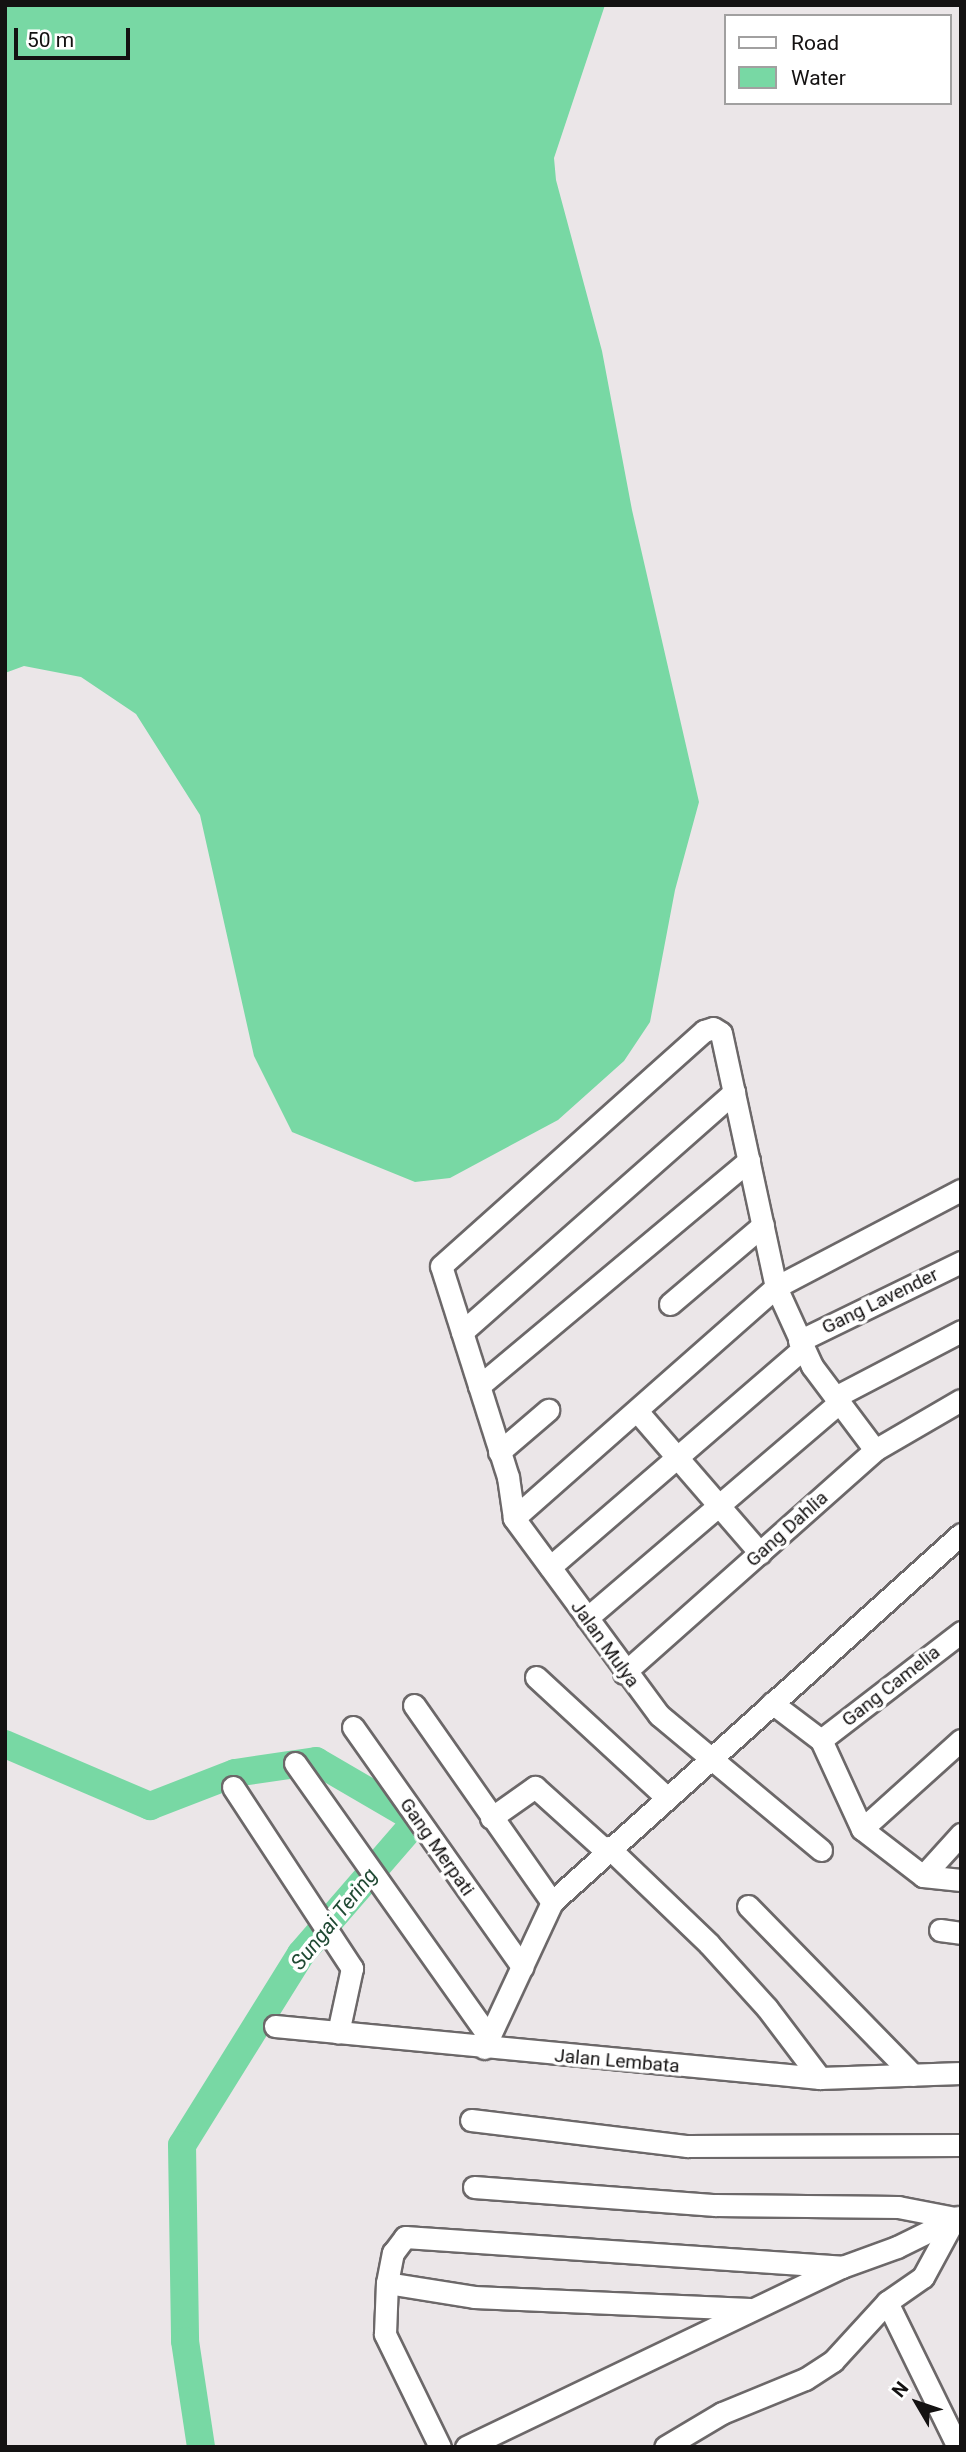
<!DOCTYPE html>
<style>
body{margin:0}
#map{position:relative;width:966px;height:2452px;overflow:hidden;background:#ebe6e8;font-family:Roboto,sans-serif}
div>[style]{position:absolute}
.water>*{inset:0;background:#78d8a4}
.river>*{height:28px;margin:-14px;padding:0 14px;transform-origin:14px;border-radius:14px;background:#78d8a4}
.roads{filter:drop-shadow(2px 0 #6c6869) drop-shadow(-2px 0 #6c6869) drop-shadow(0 2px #6c6869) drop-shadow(0 -2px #6c6869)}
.minor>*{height:21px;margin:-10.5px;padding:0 10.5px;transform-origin:10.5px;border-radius:10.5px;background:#fff}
span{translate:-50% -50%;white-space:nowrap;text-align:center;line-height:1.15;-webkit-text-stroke:7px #fff;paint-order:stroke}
.street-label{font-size:19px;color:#141212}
.water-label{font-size:21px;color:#214a34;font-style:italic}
.frame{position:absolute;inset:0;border:7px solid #141212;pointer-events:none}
.legend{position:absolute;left:724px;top:14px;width:228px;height:91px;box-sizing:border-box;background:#fff;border:2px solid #a1a0a0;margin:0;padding:9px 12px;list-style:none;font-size:21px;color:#141212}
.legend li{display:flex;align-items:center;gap:14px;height:35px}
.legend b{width:35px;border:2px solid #a1a0a0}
.north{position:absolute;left:882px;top:2368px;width:70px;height:70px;-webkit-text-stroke:5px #fff;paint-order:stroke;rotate:309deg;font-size:19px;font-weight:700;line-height:28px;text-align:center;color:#141212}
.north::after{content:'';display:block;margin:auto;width:24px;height:32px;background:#141212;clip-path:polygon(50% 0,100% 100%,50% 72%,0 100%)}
.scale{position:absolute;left:14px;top:28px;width:116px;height:32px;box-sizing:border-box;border:4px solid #141212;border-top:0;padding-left:9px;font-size:21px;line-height:24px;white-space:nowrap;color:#141212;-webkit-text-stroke:5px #fff;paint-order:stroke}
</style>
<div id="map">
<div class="water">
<div style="clip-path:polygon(5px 5px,605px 5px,554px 158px,556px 180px,602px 351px,632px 510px,699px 802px,675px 890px,650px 1022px,624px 1061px,558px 1120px,450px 1178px,415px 1182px,292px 1132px,254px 1056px,200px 815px,136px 714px,81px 677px,24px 666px,5px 673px)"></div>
</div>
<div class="river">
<div style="left:5px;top:1744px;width:158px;rotate:23.2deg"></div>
<div style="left:150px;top:1806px;width:91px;rotate:-21.2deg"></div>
<div style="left:235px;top:1773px;width:82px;rotate:-8.4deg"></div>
<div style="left:316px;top:1761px;width:117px;rotate:30.3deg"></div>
<div style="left:417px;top:1820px;width:177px;rotate:130.9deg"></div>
<div style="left:301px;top:1954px;width:225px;rotate:121.9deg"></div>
<div style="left:182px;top:2145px;width:196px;rotate:89.1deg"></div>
<div style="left:185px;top:2341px;width:107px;rotate:81.4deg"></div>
</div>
<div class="roads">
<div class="minor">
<div style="left:670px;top:1304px;width:122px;rotate:-40.3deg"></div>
<div style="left:462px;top:1332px;width:363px;rotate:-41.4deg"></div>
<div style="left:799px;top:1341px;width:180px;rotate:-26deg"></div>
<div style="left:479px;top:1386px;width:352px;rotate:-39.9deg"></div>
<div style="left:835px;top:1397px;width:142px;rotate:-27.6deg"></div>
<div style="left:637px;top:1411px;width:188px;rotate:49.1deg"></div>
<div style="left:499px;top:1452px;width:65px;rotate:-40.6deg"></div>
<div style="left:514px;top:1518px;width:349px;rotate:-41.4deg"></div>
<div style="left:776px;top:1287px;width:209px;rotate:-27.7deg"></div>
<div style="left:550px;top:1567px;width:334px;rotate:-40.8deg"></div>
<div style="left:587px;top:1618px;width:331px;rotate:-40.5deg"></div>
<div style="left:624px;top:1673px;width:336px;rotate:-41.6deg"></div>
<div style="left:875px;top:1450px;width:99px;rotate:-30.2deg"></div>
<div style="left:536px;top:1677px;width:177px;rotate:42.7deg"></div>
<div style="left:772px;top:1703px;width:61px;rotate:37.1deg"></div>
<div style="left:821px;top:1740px;width:98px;rotate:65.3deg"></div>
<div style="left:862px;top:1829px;width:77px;rotate:37.6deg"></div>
<div style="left:414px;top:1705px;width:241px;rotate:55deg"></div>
<div style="left:353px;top:1727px;width:294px;rotate:54.8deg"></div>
<div style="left:821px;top:1740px;width:177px;rotate:-37.6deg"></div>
<div style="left:295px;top:1763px;width:336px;rotate:54.7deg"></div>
<div style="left:233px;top:1787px;width:217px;rotate:56.7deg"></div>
<div style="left:352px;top:1968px;width:66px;rotate:102.2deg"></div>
<div style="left:491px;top:1818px;width:54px;rotate:-35.2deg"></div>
<div style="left:535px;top:1787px;width:94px;rotate:42deg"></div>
<div style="left:862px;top:1829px;width:133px;rotate:-42deg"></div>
<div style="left:608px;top:1847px;width:140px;rotate:43.8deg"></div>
<div style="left:709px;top:1944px;width:86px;rotate:47.8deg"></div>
<div style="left:767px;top:2008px;width:88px;rotate:52.9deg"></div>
<div style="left:821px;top:1850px;width:211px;rotate:-140.2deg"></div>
<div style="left:659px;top:1715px;width:245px;rotate:-126.4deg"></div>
<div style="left:514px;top:1518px;width:41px;rotate:-98.3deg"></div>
<div style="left:508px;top:1477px;width:221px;rotate:-107.6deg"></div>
<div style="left:441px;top:1266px;width:353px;rotate:-41.8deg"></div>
<div style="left:704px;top:1031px;width:9px;rotate:-18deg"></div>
<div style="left:713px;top:1028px;width:9px;rotate:32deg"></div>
<div style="left:721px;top:1033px;width:260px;rotate:77.8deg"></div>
<div style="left:776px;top:1287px;width:87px;rotate:65.5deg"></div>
<div style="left:812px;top:1366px;width:105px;rotate:53.1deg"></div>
<div style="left:923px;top:1876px;width:57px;rotate:-47.9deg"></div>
<div style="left:923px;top:1876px;width:38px;rotate:6deg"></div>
<div style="left:748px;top:1906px;width:236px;rotate:45.7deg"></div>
<div style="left:940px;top:1930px;width:21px;rotate:8deg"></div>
<div style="left:275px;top:2026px;width:547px;rotate:5.45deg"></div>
<div style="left:820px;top:2078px;width:141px;rotate:-2deg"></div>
<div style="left:484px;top:2048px;width:161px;rotate:-65deg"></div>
<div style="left:552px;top:1902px;width:550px;rotate:-41.98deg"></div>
<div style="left:471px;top:2120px;width:218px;rotate:6.9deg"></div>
<div style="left:687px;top:2146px;width:274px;rotate:-0.2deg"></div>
<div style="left:474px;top:2187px;width:242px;rotate:4.3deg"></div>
<div style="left:715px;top:2205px;width:183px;rotate:0.6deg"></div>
<div style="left:898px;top:2207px;width:58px;rotate:10.9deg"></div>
<div style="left:955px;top:2218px;width:67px;rotate:118.5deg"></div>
<div style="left:923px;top:2277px;width:44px;rotate:145.2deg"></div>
<div style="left:887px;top:2302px;width:80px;rotate:132.5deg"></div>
<div style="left:833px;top:2361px;width:33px;rotate:147deg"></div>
<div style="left:805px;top:2379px;width:90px;rotate:157.7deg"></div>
<div style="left:722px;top:2413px;width:66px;rotate:149.2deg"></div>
<div style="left:387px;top:2283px;width:88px;rotate:9.1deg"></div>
<div style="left:474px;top:2297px;width:276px;rotate:2.5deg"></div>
<div style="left:887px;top:2302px;width:161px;rotate:63.9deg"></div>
<div style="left:440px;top:2447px;width:126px;rotate:-116deg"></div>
<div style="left:385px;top:2334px;width:51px;rotate:-87.8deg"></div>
<div style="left:387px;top:2283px;width:31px;rotate:-79deg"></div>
<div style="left:393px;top:2253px;width:20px;rotate:-53deg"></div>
<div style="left:405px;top:2237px;width:438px;rotate:3.9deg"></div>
<div style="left:466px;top:2447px;width:417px;rotate:-25.6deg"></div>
<div style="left:842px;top:2267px;width:59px;rotate:-20deg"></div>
<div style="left:897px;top:2247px;width:68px;rotate:-26.2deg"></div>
</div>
</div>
<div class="street-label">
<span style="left:880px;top:1301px;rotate:-26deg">Gang Lavender</span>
<span style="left:787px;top:1529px;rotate:-42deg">Gang Dahlia</span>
<span style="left:605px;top:1644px;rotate:54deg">Jalan Mulya</span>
<span style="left:891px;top:1686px;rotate:-38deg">Gang Camelia</span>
<span style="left:437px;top:1847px;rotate:55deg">Gang Merpati</span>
<span style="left:617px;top:2061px;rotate:5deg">Jalan Lembata</span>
</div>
<div class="water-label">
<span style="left:334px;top:1919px;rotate:-51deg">Sungai Tering</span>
</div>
<div class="frame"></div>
<ul class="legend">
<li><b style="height:9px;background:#fff"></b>Road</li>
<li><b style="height:19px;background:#78d8a4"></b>Water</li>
</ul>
<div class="north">N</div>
<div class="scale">50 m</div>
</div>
